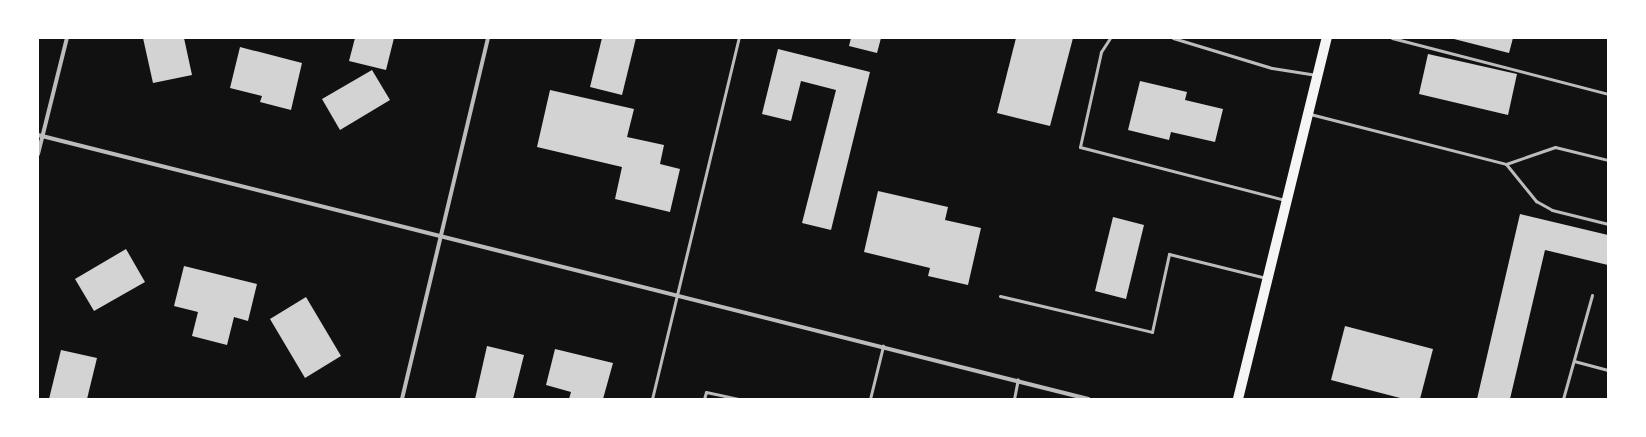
<!DOCTYPE html>
<style>
body{margin:0}
#map{position:relative;width:1646px;height:437px;overflow:hidden;background:#111;font-family:"Roboto Condensed",sans-serif}
div>[style]{position:absolute}
.building>*{inset:0;background:#d3d3d3}
.service>*{height:3px;margin:-1.5px;padding:0 1.5px;transform-origin:1.5px;border-radius:1.5px;background:#bcbcbc}
.minor>*{height:4px;margin:-2px;padding:0 2px;transform-origin:2px;border-radius:2px;background:#bcbcbc}
.primary>*{height:10px;margin:-5px;padding:0 5px;transform-origin:5px;border-radius:5px;background:#f5f5f5}
span{translate:-50% -50%;white-space:nowrap;text-align:center;line-height:1.15;-webkit-text-stroke:3px #fff;paint-order:stroke}
.frame{position:absolute;inset:0;border:39px solid #fff;pointer-events:none}
</style>
<div id="map">
<div class="building">
<div style="clip-path:polygon(143px 38px,184px 38px,192px 75px,153px 83px)"></div>
<div style="clip-path:polygon(355px 38px,394px 38px,386px 70px,349px 61px)"></div>
<div style="clip-path:polygon(602px 38px,636px 38px,622px 95px,590px 87px)"></div>
<div style="clip-path:polygon(851px 38px,881px 38px,877px 53px,849px 46px)"></div>
<div style="clip-path:polygon(1016px 38px,1073px 38px,1050px 126px,997px 113px)"></div>
<div style="clip-path:polygon(1450px 38px,1513px 38px,1509px 53px)"></div>
<div style="clip-path:polygon(240px 47px,302px 63px,291px 110px,260px 102px,262px 96px,230px 88px)"></div>
<div style="clip-path:polygon(778px 49px,870px 72px,831px 230px,802px 223px,836px 90px,801px 81px,791px 121px,762px 114px)"></div>
<div style="clip-path:polygon(1428px 54px,1517px 74px,1508px 115px,1419px 94px)"></div>
<div style="clip-path:polygon(372px 70px,390px 100px,340px 130px,322px 99px)"></div>
<div style="clip-path:polygon(1140px 81px,1187px 92px,1185px 100px,1223px 109px,1215px 142px,1171px 132px,1169px 140px,1128px 130px)"></div>
<div style="clip-path:polygon(550px 90px,634px 109px,627px 137px,664px 145px,660px 164px,680px 169px,670px 212px,615px 199px,622px 167px,537px 147px)"></div>
<div style="clip-path:polygon(878px 191px,948px 207px,945px 220px,981px 228px,968px 285px,928px 276px,930px 268px,864px 252px)"></div>
<div style="clip-path:polygon(1520px 214px,1608px 235px,1608px 265px,1545px 250px,1510px 399px,1477px 399px)"></div>
<div style="clip-path:polygon(1113px 217px,1144px 225px,1126px 299px,1095px 291px)"></div>
<div style="clip-path:polygon(126px 249px,145px 282px,94px 311px,75px 279px)"></div>
<div style="clip-path:polygon(184px 266px,257px 284px,248px 321px,234px 317px,227px 345px,192px 336px,198px 312px,174px 306px)"></div>
<div style="clip-path:polygon(306px 297px,341px 356px,305px 378px,270px 319px)"></div>
<div style="clip-path:polygon(1345px 326px,1433px 349px,1420px 399px,1404px 399px,1331px 380px)"></div>
<div style="clip-path:polygon(487px 346px,524px 355px,513px 399px,475px 399px)"></div>
<div style="clip-path:polygon(555px 349px,613px 363px,603px 399px,569px 399px,571px 392px,546px 385px)"></div>
<div style="clip-path:polygon(61px 350px,97px 358px,87px 399px,49px 399px)"></div>
</div>
<div class="service">
<div style="left:1110px;top:38px;width:17px;rotate:123deg"></div>
<div style="left:1101px;top:52px;width:97px;rotate:102.5deg"></div>
<div style="left:1080px;top:147px;width:212px;rotate:14.5deg"></div>
<div style="left:1173px;top:38px;width:103px;rotate:16.9deg"></div>
<div style="left:1272px;top:68px;width:45px;rotate:9deg"></div>
<div style="left:1392px;top:38px;width:223px;rotate:14.5deg"></div>
<div style="left:1310px;top:114px;width:202px;rotate:14.3deg"></div>
<div style="left:1506px;top:164px;width:52px;rotate:-19.1deg"></div>
<div style="left:1555px;top:147px;width:55px;rotate:13.8deg"></div>
<div style="left:1506px;top:164px;width:48px;rotate:51deg"></div>
<div style="left:1536px;top:201px;width:18px;rotate:29deg"></div>
<div style="left:1552px;top:210px;width:58px;rotate:14deg"></div>
<div style="left:1000px;top:296px;width:156px;rotate:13.3deg"></div>
<div style="left:1152px;top:332px;width:80px;rotate:-77.7deg"></div>
<div style="left:1169px;top:254px;width:100px;rotate:13.9deg"></div>
<div style="left:1574px;top:361px;width:35px;rotate:15deg"></div>
<div style="left:652px;top:399px;width:371px;rotate:-76.5deg"></div>
<div style="left:704px;top:399px;width:7px;rotate:-74deg"></div>
<div style="left:706px;top:392px;width:33px;rotate:12deg"></div>
<div style="left:870px;top:399px;width:55px;rotate:-76.2deg"></div>
<div style="left:1014px;top:399px;width:20px;rotate:-79deg"></div>
<div style="left:1563px;top:399px;width:108px;rotate:-74.4deg"></div>
</div>
<div class="minor">
<div style="left:38px;top:135px;width:1083px;rotate:14.11deg"></div>
<div style="left:38px;top:154px;width:120px;rotate:-76deg"></div>
<div style="left:402px;top:399px;width:371px;rotate:-76.6deg"></div>
</div>
<div class="primary">
<div style="left:1238px;top:399px;width:372px;rotate:-76.2deg"></div>
</div>
<div class="frame"></div>
</div>
